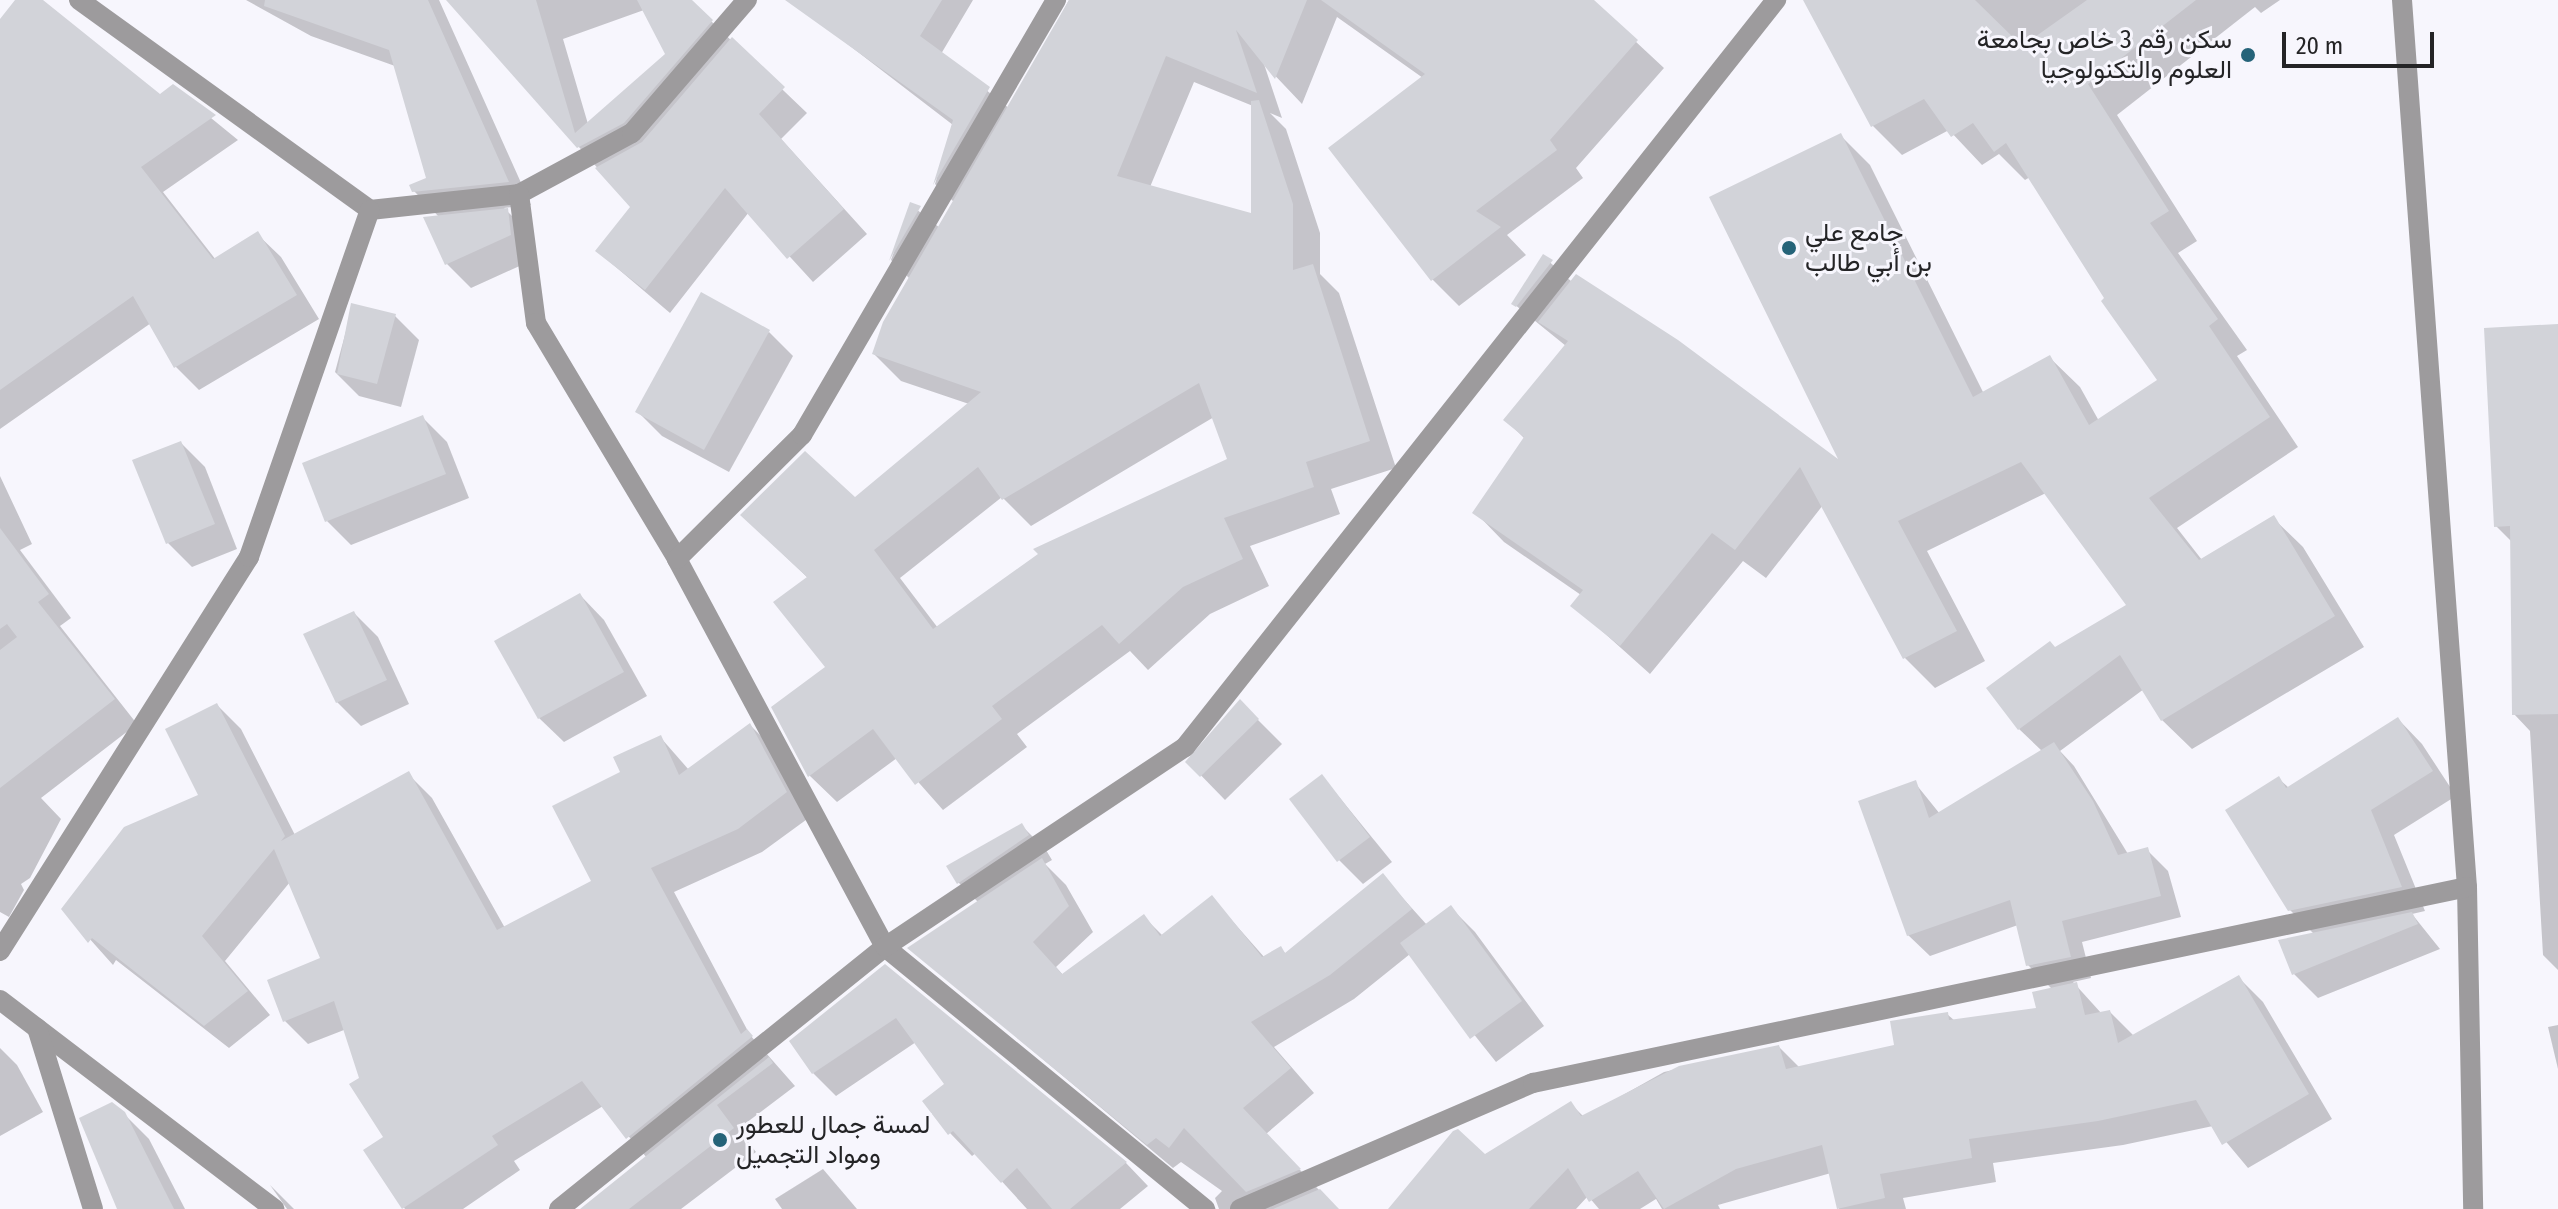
<!DOCTYPE html>
<meta charset="utf-8">
<style>
body{margin:0}
#map{position:relative;width:2558px;height:1209px;overflow:hidden;background:#f7f6fd;font-family:"Fira Sans Condensed",Vazirmatn,sans-serif}
div>[style]{position:absolute}
.shadow>*{inset:0;background:#0003}
.building>*{inset:0;background:#d2d3d9}
.minor>*{height:20px;margin:-10px;padding:0 10px;transform-origin:10px;border-radius:10px;background:#9d9b9d}
.dots>*{width:22px;height:22px;translate:-50% -50%;box-sizing:border-box;border:4px solid #f7f6fd;border-radius:50%}
span{translate:-50% -50%;white-space:nowrap;text-align:center;line-height:1.15;-webkit-text-stroke:6px #f7f6fd;paint-order:stroke}
.poi-label{font-size:26px;color:#242426}
.right{translate:-100% -50%;text-align:right}
.left{translate:0 -50%;text-align:left}
.scale{position:absolute;left:2282px;top:32px;width:152px;height:36px;box-sizing:border-box;border:4px solid #242426;border-top:0;padding-left:10px;font-size:24px;line-height:28px;white-space:nowrap;color:#242426;-webkit-text-stroke:6px #f7f6fd;paint-order:stroke}
</style>
<div id="map">
<div class="shadow">
<div style="clip-path:polygon(18px 0,39px 0,160px 96px,173px 87px,238px 140px,163px 192px,216px 260px,257px 234px,281px 257px,319px 319px,199px 390px,176px 367px,151px 323px,0 429px,0 22px)"></div>
<div style="clip-path:polygon(246px 0,439px 0,531px 205px,504px 208px,531px 235px,535px 259px,471px 288px,447px 264px,440px 218px,414px 191px,428px 179px,395px 66px,311px 36px)"></div>
<div style="clip-path:polygon(evenodd,449px 0,689px 0,807px 113px,781px 139px,867px 234px,813px 282px,749px 212px,670px 313px,597px 251px,632px 207px,449px 0,644px 10px,667px 54px,588px 124px,563px 39px,644px 10px)"></div>
<div style="clip-path:polygon(evenodd,841px 0,973px 0,941px 54px,1010px 109px,1069px 0,1591px 0,1664px 68px,1576px 168px,1583px 178px,1507px 235px,1526px 255px,1459px 306px,1432px 279px,1423px 78px,1337px 17px,1302px 104px,1264px 64px,1282px 118px,1270px 113px,1286px 129px,1320px 233px,1320px 274px,1339px 293px,1396px 468px,1331px 489px,1340px 514px,1250px 546px,1269px 586px,1210px 614px,1148px 670px,1130px 651px,1017px 734px,1027px 747px,943px 810px,897px 758px,837px 802px,810px 776px,774px 708px,828px 668px,808px 578px,742px 515px,855px 499px,969px 404px,901px 381px,874px 354px,910px 279px,891px 260px,911px 205px,940px 228px,955px 203px,935px 184px,953px 125px,824px 26px,841px 0,1194px 82px,1253px 106px,1253px 216px,1150px 187px,1194px 82px,841px 0,1214px 417px,1229px 460px,1041px 555px,938px 628px,900px 578px,1002px 497px,1031px 526px,1214px 417px)"></div>
<div style="clip-path:polygon(1808px 0,2280px 0,2261px 13px,2255px 7px,2117px 115px,2197px 241px,2178px 253px,2247px 350px,2237px 356px,2298px 447px,2177px 528px,2202px 560px,2273px 518px,2303px 547px,2364px 647px,2192px 749px,2162px 720px,2144px 689px,2060px 751px,2074px 766px,2128px 854px,2147px 850px,2168px 871px,2181px 917px,2082px 942px,2091px 978px,2073px 982px,2102px 1014px,2110px 1012px,2134px 1036px,2238px 977px,2263px 1002px,2332px 1119px,2248px 1168px,2213px 1126px,2123px 1145px,1993px 1163px,1996px 1182px,1903px 1198px,1906px 1209px,1839px 1209px,1831px 1173px,1718px 1205px,1720px 1209px,1662px 1209px,1656px 1199px,1640px 1209px,1599px 1209px,1588px 1196px,1576px 1209px,1393px 1209px,1571px 1104px,1584px 1117px,1664px 1072px,1779px 1047px,1800px 1068px,1896px 1047px,1947px 1014px,1955px 1021px,2038px 1010px,2052px 989px,2028px 965px,2018px 925px,1930px 956px,1908px 935px,1915px 783px,1940px 814px,2042px 751px,2019px 729px,2056px 649px,2128px 605px,2046px 493px,1927px 551px,1985px 661px,1935px 688px,1905px 658px,1823px 505px,1766px 578px,1743px 561px,1650px 674px,1573px 605px,1581px 595px,1504px 542px,1475px 512px,1525px 439px,1506px 420px,1566px 346px,1514px 304px,1544px 257px,1572px 282px,1844px 465px,1840px 135px,1870px 165px,1984px 394px,2050px 358px,2080px 387px,2099px 421px,2160px 380px,2030px 177px,2025px 180px,1999px 154px,1982px 165px,1949px 130px,1902px 155px,1872px 125px)"></div>
<div style="clip-path:polygon(353px 305px,395px 316px,419px 340px,401px 407px,359px 396px,335px 372px)"></div>
<div style="clip-path:polygon(2558px 326px,2558px 970px,2543px 955px,2530px 731px,2514px 714px,2512px 542px,2496px 526px)"></div>
<div style="clip-path:polygon(769px 332px,793px 356px,729px 472px,662px 436px,638px 412px)"></div>
<div style="clip-path:polygon(423px 418px,447px 442px,469px 498px,351px 545px,327px 521px)"></div>
<div style="clip-path:polygon(181px 443px,205px 467px,237px 549px,192px 567px,168px 543px)"></div>
<div style="clip-path:polygon(0 476px,32px 544px,20px 550px,71px 618px,60px 626px,137px 724px,41px 798px,61px 819px,30px 878px,21px 884px,24px 890px,9px 917px,0 912px)"></div>
<div style="clip-path:polygon(580px 595px,604px 620px,647px 696px,564px 742px,539px 718px)"></div>
<div style="clip-path:polygon(354px 613px,378px 637px,409px 704px,361px 726px,337px 702px)"></div>
<div style="clip-path:polygon(1240px 702px,1282px 744px,1225px 800px,1188px 762px)"></div>
<div style="clip-path:polygon(217px 705px,241px 729px,295px 835px,408px 774px,432px 798px,505px 928px,594px 882px,623px 772px,661px 738px,689px 770px,750px 725px,774px 749px,810px 817px,762px 852px,674px 892px,750px 1035px,795px 1086px,738px 1129px,756px 1152px,681px 1209px,583px 1209px,647px 1158px,603px 1106px,514px 1161px,520px 1170px,463px 1209px,405px 1209px,366px 1151px,386px 1138px,344px 1030px,308px 1044px,284px 1020px,323px 959px,290px 882px,225px 961px,270px 1015px,229px 1048px,116px 960px,113px 965px,63px 909px,201px 796px)"></div>
<div style="clip-path:polygon(2398px 719px,2422px 744px,2456px 796px,2394px 835px,2425px 911px,2412px 914px,2440px 949px,2318px 998px,2294px 974px,2314px 934px,2290px 910px,2279px 779px,2289px 788px)"></div>
<div style="clip-path:polygon(1322px 776px,1392px 862px,1363px 884px,1339px 860px)"></div>
<div style="clip-path:polygon(1022px 826px,1046px 850px,1052px 860px,1045px 864px,1066px 885px,1093px 932px,1056px 967px,1064px 976px,1144px 917px,1163px 936px,1212px 898px,1265px 958px,1281px 949px,1286px 954px,1383px 876px,1427px 925px,1451px 908px,1475px 932px,1544px 1026px,1496px 1062px,1410px 954px,1354px 999px,1274px 1047px,1314px 1093px,1266px 1134px,1337px 1209px,1219px 1209px,1215px 1198px,1222px 1191px,1181px 1162px,1173px 1168px,910px 948px,979px 903px,958px 882px)"></div>
<div style="clip-path:polygon(885px 966px,1126px 1163px,1148px 1186px,1120px 1209px,1027px 1209px,976px 1153px,972px 1156px,950px 1133px,946px 1085px,916px 1042px,836px 1096px,813px 1073px)"></div>
<div style="clip-path:polygon(2558px 1025px,2558px 1069px,2548px 1027px)"></div>
<div style="clip-path:polygon(0 1048px,17px 1065px,43px 1112px,0 1136px)"></div>
<div style="clip-path:polygon(124px 1114px,149px 1139px,185px 1209px,120px 1209px,81px 1120px)"></div>
<div style="clip-path:polygon(823px 1169px,857px 1209px,782px 1209px,775px 1199px)"></div>
<div style="clip-path:polygon(270px 1185px,294px 1209px,287px 1209px)"></div>
</div>
<div class="building">
<div style="clip-path:polygon(15px 0,43px 0,160px 94px,173px 84px,216px 115px,141px 167px,213px 259px,258px 231px,297px 295px,174px 368px,133px 296px,0 390px,0 19px)"></div>
<div style="clip-path:polygon(265px 0,428px 0,509px 182px,412px 192px,409px 185px,426px 178px,389px 50px,264px 6px)"></div>
<div style="clip-path:polygon(446px 0,536px 0,575px 133px,665px 54px,637px 0,692px 0,713px 20px,624px 123px,577px 148px)"></div>
<div style="clip-path:polygon(785px 0,942px 0,920px 36px,990px 87px,933px 185px,953px 120px)"></div>
<div style="clip-path:polygon(evenodd,1069px 0,1307px 0,1275px 79px,1236px 30px,1257px 93px,1166px 56px,1117px 176px,1251px 213px,1251px 101px,1259px 100px,1293px 204px,1293px 270px,1313px 264px,1370px 441px,1306px 462px,1314px 487px,1224px 518px,1243px 559px,1183px 587px,1119px 644px,1102px 625px,992px 706px,1002px 719px,915px 785px,873px 729px,808px 777px,771px 707px,825px 667px,773px 602px,807px 577px,740px 515px,805px 451px,855px 497px,981px 392px,872px 354px,883px 322px,1069px 0,1199px 383px,1227px 459px,1033px 549px,1038px 554px,933px 629px,874px 550px,978px 467px,1002px 500px,1199px 383px)"></div>
<div style="clip-path:polygon(1321px 0,1594px 0,1638px 40px,1550px 140px,1557px 150px,1476px 211px,1501px 227px,1431px 281px,1328px 148px,1425px 74px)"></div>
<div style="clip-path:polygon(1803px 0,1975px 0,2022px 46px,2087px 0,2196px 0,2088px 84px,2169px 211px,2150px 223px,2218px 319px,2209px 326px,2270px 417px,2149px 498px,2199px 560px,2274px 515px,2335px 616px,2161px 721px,2120px 655px,2018px 730px,1986px 688px,2050px 641px,2055px 647px,2126px 605px,2021px 462px,1898px 521px,1957px 631px,1903px 659px,1800px 467px,1735px 550px,1712px 533px,1620px 646px,1570px 606px,1583px 590px,1472px 513px,1524px 437px,1503px 420px,1568px 341px,1538px 322px,1576px 274px,1678px 340px,1838px 459px,1709px 197px,1841px 133px,1973px 397px,2050px 355px,2089px 425px,2157px 380px,2101px 301px,2104px 298px,2006px 143px,1994px 152px,1973px 123px,1951px 137px,1924px 99px,1871px 127px)"></div>
<div style="clip-path:polygon(732px 37px,785px 87px,759px 114px,844px 209px,787px 259px,725px 188px,645px 290px,595px 251px,630px 207px,595px 168px,642px 142px)"></div>
<div style="clip-path:polygon(910px 202px,921px 206px,889px 261px)"></div>
<div style="clip-path:polygon(508px 208px,511px 235px,445px 265px,423px 217px)"></div>
<div style="clip-path:polygon(1543px 254px,1553px 260px,1516px 307px,1511px 304px)"></div>
<div style="clip-path:polygon(701px 292px,770px 330px,704px 450px,635px 412px)"></div>
<div style="clip-path:polygon(351px 303px,396px 314px,377px 384px,337px 374px)"></div>
<div style="clip-path:polygon(2558px 324px,2558px 714px,2512px 715px,2510px 526px,2494px 527px,2484px 328px)"></div>
<div style="clip-path:polygon(423px 415px,446px 474px,325px 522px,302px 463px)"></div>
<div style="clip-path:polygon(181px 441px,215px 524px,166px 544px,132px 460px)"></div>
<div style="clip-path:polygon(0 528px,49px 594px,38px 602px,115px 699px,0 788px,0 650px,17px 637px,7px 624px,0 629px)"></div>
<div style="clip-path:polygon(580px 593px,624px 672px,538px 719px,494px 641px)"></div>
<div style="clip-path:polygon(354px 611px,387px 680px,336px 703px,303px 634px)"></div>
<div style="clip-path:polygon(1240px 699px,1259px 719px,1200px 777px,1185px 762px)"></div>
<div style="clip-path:polygon(217px 703px,285px 836px,281px 841px,409px 771px,497px 930px,591px 881px,552px 806px,620px 772px,613px 757px,661px 735px,679px 775px,750px 723px,787px 792px,738px 829px,651px 868px,741px 1034px,747px 1029px,753px 1036px,626px 1139px,582px 1081px,492px 1136px,498px 1145px,402px 1209px,363px 1150px,383px 1137px,349px 1084px,359px 1078px,334px 1001px,283px 1022px,267px 980px,320px 958px,274px 849px,202px 936px,248px 991px,204px 1026px,92px 938px,88px 943px,61px 909px,124px 827px,198px 795px,165px 729px)"></div>
<div style="clip-path:polygon(2398px 717px,2433px 771px,2371px 810px,2402px 887px,2288px 911px,2225px 810px,2279px 776px,2286px 788px)"></div>
<div style="clip-path:polygon(2054px 742px,2093px 801px,2118px 855px,2148px 847px,2161px 896px,2062px 921px,2071px 957px,2026px 966px,2010px 900px,1907px 936px,1858px 801px,1916px 780px,1929px 818px)"></div>
<div style="clip-path:polygon(1322px 774px,1370px 837px,1337px 862px,1289px 799px)"></div>
<div style="clip-path:polygon(1022px 823px,1029px 835px,957px 884px,946px 866px)"></div>
<div style="clip-path:polygon(1042px 858px,1069px 906px,1033px 942px,1062px 974px,1144px 914px,1160px 936px,1212px 895px,1262px 957px,1281px 946px,1285px 953px,1383px 873px,1412px 909px,1330px 975px,1251px 1022px,1291px 1068px,1243px 1108px,1301px 1169px,1246px 1192px,1184px 1128px,1169px 1148px,1156px 1138px,1147px 1145px,907px 948px)"></div>
<div style="clip-path:polygon(1451px 905px,1522px 1001px,1470px 1039px,1400px 943px)"></div>
<div style="clip-path:polygon(2412px 912px,2418px 924px,2292px 975px,2278px 940px)"></div>
<div style="clip-path:polygon(885px 964px,1127px 1162px,1070px 1209px,1052px 1209px,1017px 1168px,1001px 1183px,953px 1131px,948px 1135px,922px 1101px,944px 1084px,896px 1018px,812px 1074px,789px 1041px)"></div>
<div style="clip-path:polygon(2239px 975px,2309px 1094px,2222px 1145px,2196px 1100px,2098px 1121px,1969px 1139px,1972px 1158px,1880px 1174px,1885px 1198px,1837px 1209px,1822px 1145px,1736px 1169px,1664px 1209px,1638px 1171px,1589px 1202px,1568px 1168px,1529px 1209px,1388px 1209px,1453px 1131px,1458px 1129px,1485px 1154px,1571px 1101px,1581px 1116px,1679px 1066px,1779px 1045px,1786px 1069px,1894px 1045px,1890px 1021px,1948px 1012px,1949px 1020px,2036px 1008px,2032px 992px,2077px 982px,2085px 1015px,2110px 1010px,2118px 1043px)"></div>
<div style="clip-path:polygon(769px 1057px,773px 1063px,717px 1105px,734px 1128px,629px 1209px,580px 1209px)"></div>
<div style="clip-path:polygon(112px 1102px,125px 1112px,174px 1209px,117px 1209px,79px 1118px)"></div>
<div style="clip-path:polygon(1320px 1189px,1339px 1209px,1273px 1209px)"></div>
</div>
<div class="minor">
<div style="left:79px;top:0;width:359px;rotate:35.8deg"></div>
<div style="left:370px;top:210px;width:150px;rotate:-6.1deg"></div>
<div style="left:519px;top:194px;width:128px;rotate:-28.4deg"></div>
<div style="left:632px;top:133px;width:176px;rotate:-49.2deg"></div>
<div style="left:2402px;top:0;width:889px;rotate:85.81deg"></div>
<div style="left:2467px;top:887px;width:322px;rotate:88.9deg"></div>
<div style="left:519px;top:194px;width:130px;rotate:82.5deg"></div>
<div style="left:536px;top:323px;width:275px;rotate:59.1deg"></div>
<div style="left:677px;top:559px;width:440px;rotate:61.8deg"></div>
<div style="left:885px;top:947px;width:414px;rotate:39.3deg"></div>
<div style="left:677px;top:559px;width:176px;rotate:-44.8deg"></div>
<div style="left:802px;top:435px;width:504px;rotate:-59.72deg"></div>
<div style="left:0;top:951px;width:466px;rotate:-57.7deg"></div>
<div style="left:249px;top:557px;width:367px;rotate:-70.8deg"></div>
<div style="left:0;top:1000px;width:345px;rotate:37.3deg"></div>
<div style="left:37px;top:1028px;width:189px;rotate:72.8deg"></div>
<div style="left:559px;top:1209px;width:418px;rotate:-38.8deg"></div>
<div style="left:885px;top:947px;width:361px;rotate:-33.7deg"></div>
<div style="left:1185px;top:747px;width:953px;rotate:-51.65deg"></div>
<div style="left:1240px;top:1209px;width:319px;rotate:-23.3deg"></div>
<div style="left:1533px;top:1083px;width:954px;rotate:-11.85deg"></div>
</div>
<div class="dots">
<div style="left:2248px;top:55px;background:#256379"></div>
<div style="left:1789px;top:248px;background:#256379"></div>
<div style="left:720px;top:1140px;background:#256379"></div>
</div>
<div class="poi-label">
<span class="right" style="left:2232px;top:55px">سكن رقم 3 خاص بجامعة<br>العلوم والتكنولوجيا</span>
<span class="left" style="left:1805px;top:248px">جامع علي<br>بن أبي طالب</span>
<span class="left" style="left:736px;top:1140px">لمسة جمال للعطور<br>ومواد التجميل</span>
</div>
<div class="scale">20 m</div>
</div>
